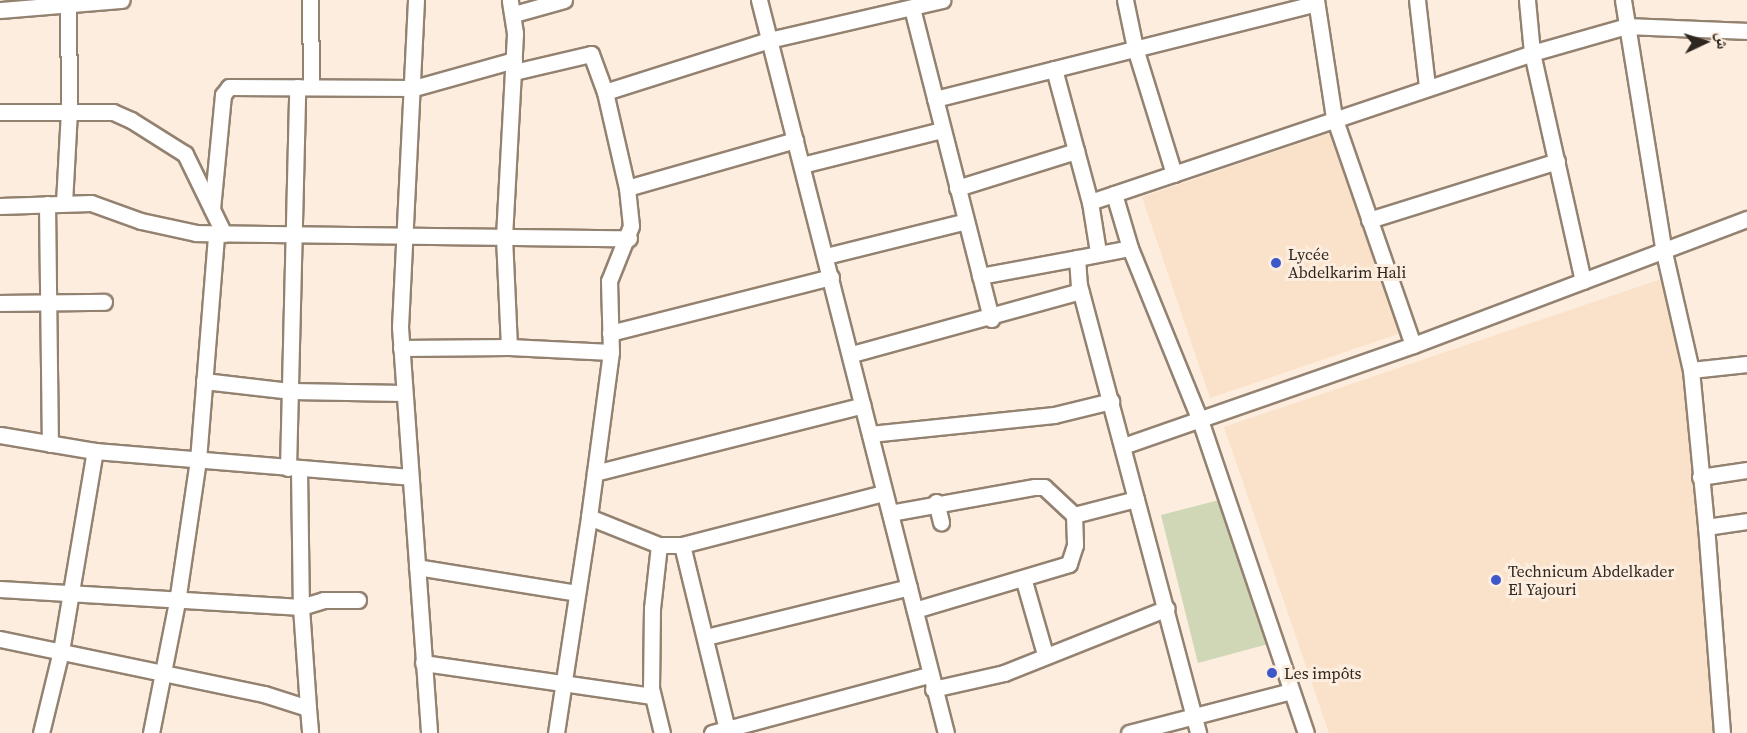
<!DOCTYPE html>
<meta charset="utf-8">
<style>
body{margin:0}
#map{position:relative;width:1747px;height:733px;overflow:hidden;background:#fdedde;font-family:"Source Serif 4","Noto Naskh Arabic",serif}
div>[style]{position:absolute}
.built>*{inset:0;background:#fae1c9}
.green>*{inset:0;background:#d0d7b6}
.roads{filter:drop-shadow(2px 0 #948271) drop-shadow(-2px 0 #948271) drop-shadow(0 2px #948271) drop-shadow(0 -2px #948271)}
.minor>*{height:15px;margin:-7.5px;padding:0 7.5px;transform-origin:7.5px;border-radius:7.5px;background:#fff}
.dots>*{width:16px;height:16px;translate:-50% -50%;box-sizing:border-box;border:3px solid #fdedde;border-radius:50%}
span{translate:-50% -50%;white-space:nowrap;text-align:center;line-height:1.15;-webkit-text-stroke:6px #fdedde;paint-order:stroke}
.poi-label{font-size:16px;color:#2e2720}
.left{translate:0 -50%;text-align:left}
.north{position:absolute;left:1675px;top:12px;width:60px;height:60px;-webkit-text-stroke:4px #fdedde;paint-order:stroke;rotate:86deg;font-size:16px;font-weight:700;line-height:24px;text-align:center;color:#2e2720}
.north::after{content:'';display:block;margin:auto;width:21px;height:27px;background:#2e2720;clip-path:polygon(50% 0,100% 100%,50% 72%,0 100%)}
</style>
<div id="map">
<div class="built">
<div style="clip-path:polygon(1342px 129px,1410px 330px,1210px 398px,1142px 197px)"></div>
<div style="clip-path:polygon(1679px 273px,1698px 379px,1729px 733px,1329px 733px,1224px 427px)"></div>
</div>
<div class="green">
<div style="clip-path:polygon(1223px 499px,1272px 643px,1198px 663px,1161px 515px)"></div>
</div>
<div class="roads">
<div class="minor">
<div style="left:310px;top:0;width:87px;rotate:89.3deg"></div>
<div style="left:416px;top:0;width:327px;rotate:92.8deg"></div>
<div style="left:400px;top:327px;width:407px;rotate:85.9deg"></div>
<div style="left:759px;top:0;width:756px;rotate:75.69deg"></div>
<div style="left:1125px;top:0;width:49px;rotate:78.2deg"></div>
<div style="left:1135px;top:48px;width:132px;rotate:72.8deg"></div>
<div style="left:1316px;top:0;width:118px;rotate:81.3deg"></div>
<div style="left:1334px;top:117px;width:241px;rotate:70.9deg"></div>
<div style="left:1417px;top:0;width:88px;rotate:83.4deg"></div>
<div style="left:1623px;top:0;width:251px;rotate:80.8deg"></div>
<div style="left:1663px;top:248px;width:125px;rotate:77.1deg"></div>
<div style="left:1691px;top:370px;width:158px;rotate:84.5deg"></div>
<div style="left:912px;top:8px;width:321px;rotate:75.7deg"></div>
<div style="left:0;top:10px;width:122px;rotate:-4.7deg"></div>
<div style="left:514px;top:14px;width:52px;rotate:-15.6deg"></div>
<div style="left:1054px;top:69px;width:138px;rotate:74.9deg"></div>
<div style="left:1090px;top:202px;width:51px;rotate:80.9deg"></div>
<div style="left:514px;top:72px;width:79px;rotate:-13.2deg"></div>
<div style="left:591px;top:54px;width:40px;rotate:69.8deg"></div>
<div style="left:605px;top:92px;width:98px;rotate:77.1deg"></div>
<div style="left:627px;top:188px;width:175px;rotate:-15.9deg"></div>
<div style="left:605px;top:92px;width:172px;rotate:-17.6deg"></div>
<div style="left:769px;top:40px;width:178px;rotate:-13deg"></div>
<div style="left:935px;top:99px;width:393px;rotate:-14.1deg"></div>
<div style="left:0;top:112px;width:113px"></div>
<div style="left:113px;top:112px;width:20px;rotate:24deg"></div>
<div style="left:131px;top:120px;width:64px;rotate:32.2deg"></div>
<div style="left:185px;top:154px;width:89px;rotate:64deg"></div>
<div style="left:802px;top:165px;width:143px;rotate:-14.1deg"></div>
<div style="left:627px;top:188px;width:38px;rotate:84deg"></div>
<div style="left:631px;top:226px;width:59px;rotate:111.8deg"></div>
<div style="left:609px;top:281px;width:71px;rotate:88.4deg"></div>
<div style="left:611px;top:352px;width:166px;rotate:97.6deg"></div>
<div style="left:589px;top:517px;width:75px;rotate:21.8deg"></div>
<div style="left:659px;top:545px;width:23px"></div>
<div style="left:682px;top:545px;width:208px;rotate:-14.5deg"></div>
<div style="left:957px;top:188px;width:125px;rotate:-17.3deg"></div>
<div style="left:1114px;top:194px;width:56px;rotate:73.5deg"></div>
<div style="left:1130px;top:248px;width:186px;rotate:67.9deg"></div>
<div style="left:1200px;top:420px;width:330px;rotate:71.3deg"></div>
<div style="left:1090px;top:202px;width:466px;rotate:-18.6deg"></div>
<div style="left:1532px;top:53px;width:53px;rotate:-95.4deg"></div>
<div style="left:64px;top:203px;width:91px;rotate:-86.9deg"></div>
<div style="left:69px;top:112px;width:112px;rotate:-90.5deg"></div>
<div style="left:47px;top:204px;width:240px;rotate:89.3deg"></div>
<div style="left:0;top:206px;width:91px;rotate:-1.9deg"></div>
<div style="left:91px;top:203px;width:53px;rotate:19.8deg"></div>
<div style="left:141px;top:221px;width:56px;rotate:12.3deg"></div>
<div style="left:196px;top:233px;width:433px;rotate:0.7deg"></div>
<div style="left:212px;top:209px;width:115px;rotate:-84.5deg"></div>
<div style="left:223px;top:95px;width:10px;rotate:-53deg"></div>
<div style="left:229px;top:87px;width:185px;rotate:0.3deg"></div>
<div style="left:414px;top:88px;width:104px;rotate:-15.6deg"></div>
<div style="left:1369px;top:220px;width:197px;rotate:-17.4deg"></div>
<div style="left:1130px;top:248px;width:54px;rotate:169.3deg"></div>
<div style="left:1077px;top:258px;width:27px;rotate:86deg"></div>
<div style="left:1079px;top:285px;width:464px;rotate:75.1deg"></div>
<div style="left:826px;top:256px;width:144px;rotate:-14deg"></div>
<div style="left:980px;top:276px;width:99px;rotate:-10.5deg"></div>
<div style="left:1583px;top:281px;width:234px;rotate:-102.6deg"></div>
<div style="left:1532px;top:53px;width:99px;rotate:-15.9deg"></div>
<div style="left:1627px;top:26px;width:120px;rotate:2.4deg"></div>
<div style="left:0;top:303px;width:104px;rotate:-0.6deg"></div>
<div style="left:610px;top:333px;width:228px;rotate:-14.2deg"></div>
<div style="left:509px;top:347px;width:110px;rotate:-92.6deg"></div>
<div style="left:504px;top:237px;width:204px;rotate:-86.9deg"></div>
<div style="left:515px;top:33px;width:33px;rotate:-99deg"></div>
<div style="left:401px;top:348px;width:108px;rotate:-0.5deg"></div>
<div style="left:509px;top:347px;width:102px;rotate:2.8deg"></div>
<div style="left:852px;top:354px;width:237px;rotate:-15.4deg"></div>
<div style="left:1691px;top:370px;width:56px;rotate:-6.1deg"></div>
<div style="left:204px;top:381px;width:88px;rotate:6.6deg"></div>
<div style="left:291px;top:391px;width:113px;rotate:1deg"></div>
<div style="left:870px;top:434px;width:185px;rotate:-5.9deg"></div>
<div style="left:1054px;top:415px;width:59px;rotate:-13.8deg"></div>
<div style="left:0;top:435px;width:96px;rotate:9.6deg"></div>
<div style="left:95px;top:451px;width:316px;rotate:4.7deg"></div>
<div style="left:1123px;top:446px;width:307px;rotate:-19.2deg"></div>
<div style="left:1413px;top:345px;width:357px;rotate:-20.7deg"></div>
<div style="left:288px;top:468px;width:381px;rotate:-88.6deg"></div>
<div style="left:299px;top:469px;width:138px;rotate:89.2deg"></div>
<div style="left:301px;top:607px;width:101px;rotate:86deg"></div>
<div style="left:595px;top:473px;width:276px;rotate:-14.2deg"></div>
<div style="left:1700px;top:477px;width:48px;rotate:-8.5deg"></div>
<div style="left:936px;top:502px;width:21px;rotate:76deg"></div>
<div style="left:890px;top:513px;width:147px;rotate:-10.2deg"></div>
<div style="left:1035px;top:487px;width:9px"></div>
<div style="left:1044px;top:487px;width:41px;rotate:43deg"></div>
<div style="left:1074px;top:515px;width:30px;rotate:88deg"></div>
<div style="left:1075px;top:545px;width:20px;rotate:108deg"></div>
<div style="left:1069px;top:564px;width:161px;rotate:163.4deg"></div>
<div style="left:1074px;top:515px;width:64px;rotate:-14.5deg"></div>
<div style="left:659px;top:545px;width:63px;rotate:96.3deg"></div>
<div style="left:652px;top:608px;width:80px;rotate:90.7deg"></div>
<div style="left:651px;top:688px;width:46px;rotate:76.3deg"></div>
<div style="left:682px;top:545px;width:189px;rotate:76.3deg"></div>
<div style="left:417px;top:567px;width:162px;rotate:9.2deg"></div>
<div style="left:1024px;top:581px;width:76px;rotate:74deg"></div>
<div style="left:0;top:589px;width:302px;rotate:3.4deg"></div>
<div style="left:301px;top:607px;width:24px;rotate:-17deg"></div>
<div style="left:324px;top:600px;width:34px"></div>
<div style="left:706px;top:637px;width:209px;rotate:-13.8deg"></div>
<div style="left:0;top:639px;width:270px;rotate:11.8deg"></div>
<div style="left:264px;top:694px;width:46px;rotate:17.7deg"></div>
<div style="left:308px;top:708px;width:25px;rotate:85deg"></div>
<div style="left:423px;top:663px;width:231px;rotate:8.2deg"></div>
<div style="left:933px;top:689px;width:73px;rotate:-12.7deg"></div>
<div style="left:1004px;top:673px;width:175px;rotate:-21.7deg"></div>
<div style="left:41px;top:733px;width:84px;rotate:-76.3deg"></div>
<div style="left:61px;top:651px;width:203px;rotate:-80.4deg"></div>
<div style="left:151px;top:733px;width:134px;rotate:-78.8deg"></div>
<div style="left:177px;top:602px;width:144px;rotate:-81.6deg"></div>
<div style="left:198px;top:460px;width:227px;rotate:-85.4deg"></div>
<div style="left:556px;top:733px;width:219px;rotate:-81.3deg"></div>
<div style="left:712px;top:733px;width:225px;rotate:-15deg"></div>
<div style="left:1129px;top:733px;width:167px;rotate:-14.5deg"></div>
<div style="left:1722px;top:733px;width:207px;rotate:-94.4deg"></div>
<div style="left:1706px;top:527px;width:41px;rotate:-8.3deg"></div>
</div>
</div>
<div class="dots">
<div style="left:1276px;top:263px;background:#3c58ca"></div>
<div style="left:1496px;top:580px;background:#3c58ca"></div>
<div style="left:1272px;top:673px;background:#3c58ca"></div>
</div>
<div class="poi-label">
<span class="left" style="left:1288px;top:263px">Lycée<br>Abdelkarim Hali</span>
<span class="left" style="left:1508px;top:580px">Technicum Abdelkader<br>El Yajouri</span>
<span class="left" style="left:1284px;top:673px">Les impôts</span>
</div>
<div class="north">ش</div>
</div>
